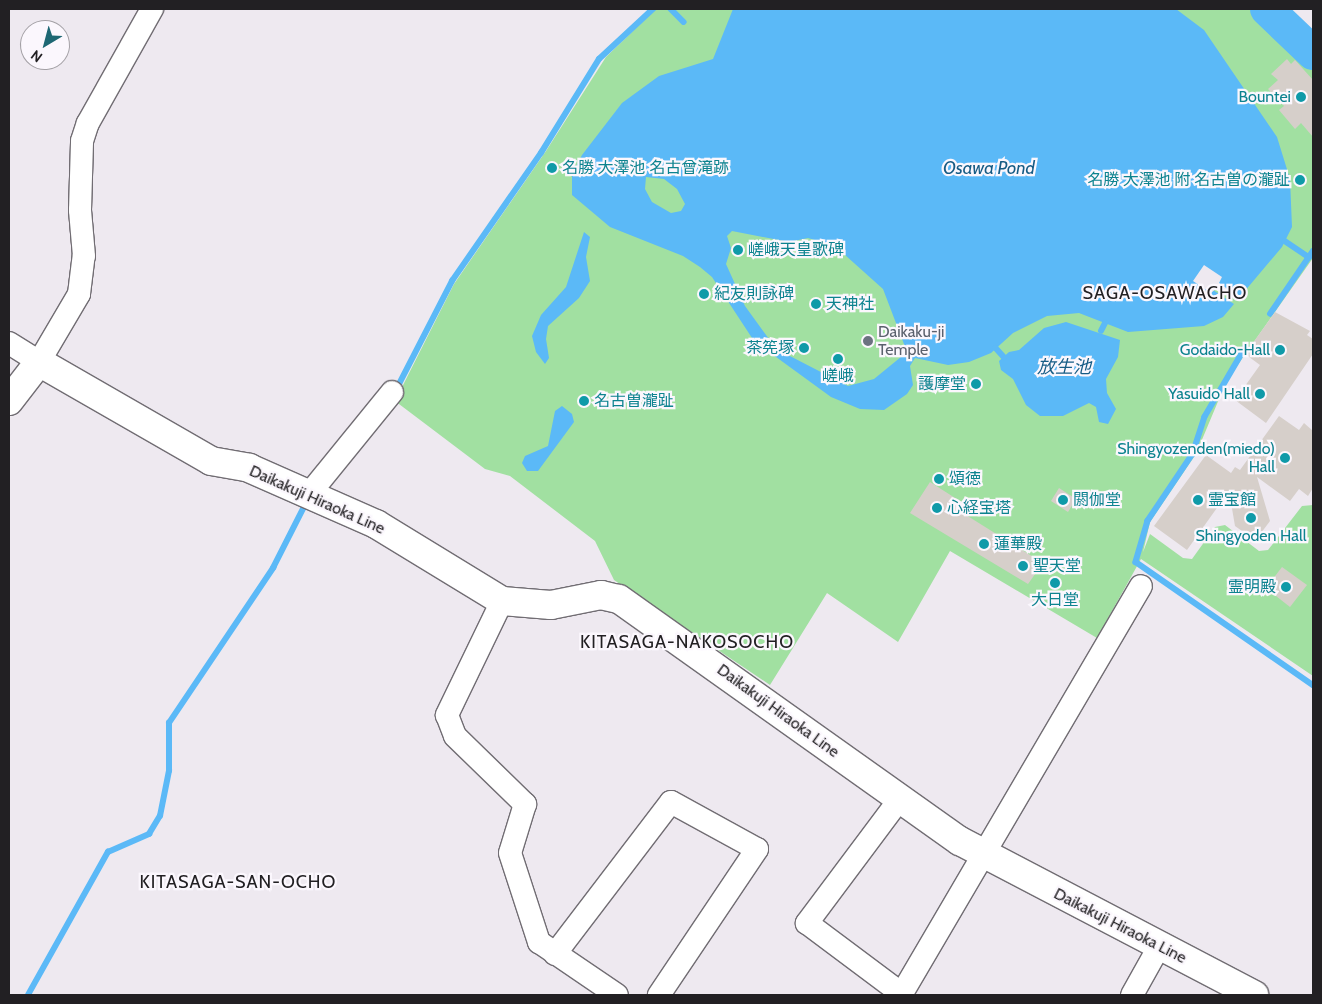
<!DOCTYPE html>
<meta charset="utf-8">
<style>
body{margin:0}
#map{position:relative;width:1322px;height:1004px;overflow:hidden;background:#eee9f0;font-family:Cabin,"Noto Sans JP",sans-serif}
div>[style]{position:absolute}
.green>*{inset:0;background:#a1e0a1}
.water>*{inset:0;background:#5bb9f7}
.pier>*{inset:0;background:#eee9f0}
.stream>*{height:5.5px;margin:-2.75px;padding:0 2.75px;transform-origin:2.75px;border-radius:2.75px;background:#5bb9f7}
.river>*{height:34px;margin:-17px;padding:0 17px;transform-origin:17px;border-radius:17px;background:#5bb9f7}
.building>*{inset:0;background:#d6cfca}
.roads{filter:drop-shadow(1px 0 #716d73) drop-shadow(-1px 0 #716d73) drop-shadow(0 1px #716d73) drop-shadow(0 -1px #716d73)}
.minor>*{height:22px;margin:-11px;padding:0 11px;transform-origin:11px;border-radius:11px;background:#fff}
.major>*{height:28px;margin:-14px;padding:0 14px;transform-origin:14px;border-radius:14px;background:#fff}
.dots>*{width:14px;height:14px;translate:-50% -50%;box-sizing:border-box;border:2px solid #fbf7fd;border-radius:50%}
span{translate:-50% -50%;white-space:nowrap;text-align:center;line-height:1.15;-webkit-text-stroke:4.5px #fbf7fd;paint-order:stroke}
.culture-label{font-size:16px;color:#0d838f}
.right{translate:-100% -50%;text-align:right}
.left{translate:0 -50%;text-align:left}
.worship-label{font-size:16px;color:#5b616d}
.street-label{font-size:16px;color:#222023}
.water-label{font-size:18px;color:#165c85;font-style:italic}
.neighbourhood-label{font-size:18px;color:#222023;letter-spacing:1px}
.frame{position:absolute;inset:0;border:10px solid #222023;pointer-events:none}
.north{position:absolute;left:20px;top:20px;width:50px;height:50px;box-sizing:border-box;background:#fbf7fd;border:1px solid #a4a1a6;border-radius:50%;rotate:217deg;font-size:14px;font-weight:700;line-height:20px;text-align:center;color:#222023}
.north::after{content:'';display:block;margin:auto;width:18px;height:22px;background:#1d6773;clip-path:polygon(50% 0,100% 100%,50% 72%,0 100%)}
</style>
<div id="map">
<div class="green">
<div style="clip-path:polygon(656px 9px,1261px 9px,1313px 59px,1313px 258px,1227px 380px,1196px 454px,1150px 522px,1143px 552px,1150px 534px,1183px 558px,1192px 559px,1215px 527px,1225px 525px,1259px 551px,1268px 550px,1302px 506px,1313px 505px,1313px 676px,1141px 559px,1097px 638px,950px 551px,898px 642px,827px 593px,770px 685px,614px 580px,595px 541px,510px 476px,485px 469px,395px 401px,454px 284px,546px 151px,606px 57px)"></div>
</div>
<div class="water">
<div style="clip-path:polygon(evenodd,733px 9px,1176px 9px,1204px 30px,1277px 137px,1290px 179px,1292px 227px,1282px 247px,1239px 298px,1217px 284px,1213px 290px,1234px 304px,1223px 317px,1204px 326px,1128px 332px,1079px 313px,1047px 316px,1013px 333px,991px 353px,969px 362px,948px 365px,915px 358px,910px 366px,913px 385px,907px 394px,884px 410px,860px 409px,831px 397px,754px 341px,712px 277px,700px 267px,683px 256px,610px 227px,572px 195px,572px 174px,582px 155px,622px 103px,659px 76px,713px 59px,733px 9px,646px 177px,664px 179px,677px 189px,685px 204px,681px 211px,671px 213px,652px 202px,645px 189px,646px 177px,733px 9px,732px 231px,789px 242px,808px 238px,835px 246px,883px 289px,907px 352px,874px 379px,848px 386px,786px 354px,769px 339px,745px 306px,726px 264px,731px 248px,727px 236px,732px 231px)"></div>
<div style="clip-path:polygon(584px 232px,590px 237px,586px 257px,590px 281px,579px 298px,548px 326px,546px 339px,549px 358px,545px 364px,536px 352px,532px 336px,541px 315px,566px 287px)"></div>
<div style="clip-path:polygon(1066px 322px,1120px 340px,1118px 357px,1106px 379px,1107px 393px,1116px 409px,1108px 424px,1099px 422px,1096px 407px,1089px 403px,1063px 416px,1040px 416px,1026px 405px,1013px 379px,1001px 370px,999px 361px,1009px 352px,1019px 350px,1044px 328px)"></div>
<div style="clip-path:polygon(562px 406px,572px 414px,574px 422px,538px 471px,527px 471px,522px 463px,525px 456px,548px 446px,555px 411px)"></div>
</div>
<div class="pier">
<div style="clip-path:polygon(1204px 265px,1222px 277px,1219px 283px,1239px 297px,1237px 299px,1218px 287px,1211px 293px,1193px 281px)"></div>
</div>
<div class="stream">
<div style="left:671px;top:9px;width:18px;rotate:45deg"></div>
<div style="left:1285px;top:241px;width:29px;rotate:34deg"></div>
<div style="left:1270px;top:314px;width:76px;rotate:-55.7deg"></div>
<div style="left:1101px;top:331px;width:9px;rotate:-63deg"></div>
<div style="left:1246px;top:347px;width:81px;rotate:120.4deg"></div>
<div style="left:1205px;top:417px;width:39px;rotate:108deg"></div>
<div style="left:1193px;top:454px;width:81px;rotate:123.9deg"></div>
<div style="left:1148px;top:521px;width:43px;rotate:106.3deg"></div>
<div style="left:1136px;top:562px;width:216px;rotate:34.8deg"></div>
<div style="left:996px;top:348px;width:12px;rotate:48deg"></div>
<div style="left:396px;top:390px;width:123px;rotate:-62.8deg"></div>
<div style="left:452px;top:281px;width:156px;rotate:-55.2deg"></div>
<div style="left:541px;top:153px;width:110px;rotate:-58.3deg"></div>
<div style="left:599px;top:59px;width:74px;rotate:-42.8deg"></div>
<div style="left:28px;top:995px;width:164px;rotate:-60.8deg"></div>
<div style="left:108px;top:852px;width:45px;rotate:-23.7deg"></div>
<div style="left:149px;top:834px;width:21px;rotate:-59deg"></div>
<div style="left:160px;top:816px;width:46px;rotate:-78.7deg"></div>
<div style="left:169px;top:771px;width:48px;rotate:-90deg"></div>
<div style="left:169px;top:723px;width:187px;rotate:-56.1deg"></div>
<div style="left:273px;top:568px;width:75px;rotate:-63.1deg"></div>
</div>
<div class="river">
<div style="left:1267px;top:9px;width:64px;rotate:43.7deg"></div>
</div>
<div class="building">
<div style="clip-path:polygon(1287px 59px,1291px 64px,1295px 60px,1313px 80px,1313px 137px,1301px 123px,1295px 129px,1279px 110px,1284px 106px,1268px 89px,1278px 80px,1271px 74px)"></div>
<div style="clip-path:polygon(1275px 312px,1310px 331px,1307px 335px,1313px 339px,1313px 354px,1266px 423px,1235px 400px,1260px 365px,1245px 354px)"></div>
<div style="clip-path:polygon(1279px 416px,1299px 430px,1304px 423px,1313px 431px,1313px 488px,1308px 496px,1299px 489px,1290px 501px,1257px 477px,1270px 521px,1261px 533px,1249px 536px,1235px 526px,1229px 491px,1187px 550px,1154px 526px,1206px 455px,1231px 473px,1235px 467px,1240px 470px)"></div>
<div style="clip-path:polygon(930px 482px,963px 503px,958px 510px,1043px 563px,1028px 584px,910px 513px)"></div>
<div style="clip-path:polygon(1059px 488px,1076px 499px,1068px 512px,1051px 501px)"></div>
<div style="clip-path:polygon(1282px 567px,1307px 585px,1290px 607px,1266px 588px)"></div>
</div>
<div class="roads">
<div class="minor">
<div style="left:9px;top:343px;width:36px;rotate:32deg"></div>
<div style="left:39px;top:362px;width:79px;rotate:-59.5deg"></div>
<div style="left:79px;top:294px;width:38px;rotate:-83deg"></div>
<div style="left:84px;top:256px;width:46px;rotate:-95deg"></div>
<div style="left:80px;top:210px;width:69px;rotate:-88.3deg"></div>
<div style="left:82px;top:141px;width:19px;rotate:-72deg"></div>
<div style="left:88px;top:123px;width:131px;rotate:-60.7deg"></div>
<div style="left:310px;top:493px;width:130px;rotate:-50.9deg"></div>
<div style="left:502px;top:601px;width:127px;rotate:115.8deg"></div>
<div style="left:447px;top:715px;width:22px;rotate:69deg"></div>
<div style="left:455px;top:736px;width:98px;rotate:44.2deg"></div>
<div style="left:525px;top:804px;width:51px;rotate:107deg"></div>
<div style="left:510px;top:853px;width:94px;rotate:72deg"></div>
<div style="left:539px;top:942px;width:94px;rotate:34.2deg"></div>
<div style="left:899px;top:800px;width:154px;rotate:126.8deg"></div>
<div style="left:807px;top:923px;width:119px;rotate:36.8deg"></div>
<div style="left:555px;top:954px;width:191px;rotate:-52.7deg"></div>
<div style="left:671px;top:802px;width:98px;rotate:28.7deg"></div>
<div style="left:757px;top:849px;width:176px;rotate:123.9deg"></div>
<div style="left:901px;top:995px;width:474px;rotate:-59.6deg"></div>
<div style="left:1132px;top:995px;width:57px;rotate:-60.8deg"></div>
</div>
<div class="major">
<div style="left:9px;top:401px;width:49px;rotate:-52.4deg"></div>
<div style="left:39px;top:362px;width:198px;rotate:29.9deg"></div>
<div style="left:211px;top:461px;width:39px;rotate:10deg"></div>
<div style="left:249px;top:468px;width:139px;rotate:23.8deg"></div>
<div style="left:376px;top:524px;width:148px;rotate:31.4deg"></div>
<div style="left:502px;top:601px;width:49px;rotate:4.7deg"></div>
<div style="left:551px;top:605px;width:51px;rotate:-11.3deg"></div>
<div style="left:601px;top:595px;width:18px;rotate:13deg"></div>
<div style="left:619px;top:599px;width:418px;rotate:35.4deg"></div>
<div style="left:960px;top:841px;width:332px;rotate:27.6deg"></div>
</div>
</div>
<div class="dots">
<div style="left:1301px;top:97px;background:#0f9aa8"></div>
<div style="left:552px;top:168px;background:#0f9aa8"></div>
<div style="left:1300px;top:180px;background:#0f9aa8"></div>
<div style="left:738px;top:250px;background:#0f9aa8"></div>
<div style="left:704px;top:294px;background:#0f9aa8"></div>
<div style="left:816px;top:304px;background:#0f9aa8"></div>
<div style="left:868px;top:341px;background:#6b7280"></div>
<div style="left:804px;top:348px;background:#0f9aa8"></div>
<div style="left:1280px;top:350px;background:#0f9aa8"></div>
<div style="left:838px;top:359px;background:#0f9aa8"></div>
<div style="left:976px;top:384px;background:#0f9aa8"></div>
<div style="left:1260px;top:394px;background:#0f9aa8"></div>
<div style="left:584px;top:401px;background:#0f9aa8"></div>
<div style="left:1285px;top:458px;background:#0f9aa8"></div>
<div style="left:939px;top:479px;background:#0f9aa8"></div>
<div style="left:1063px;top:500px;background:#0f9aa8"></div>
<div style="left:1198px;top:500px;background:#0f9aa8"></div>
<div style="left:937px;top:508px;background:#0f9aa8"></div>
<div style="left:1251px;top:518px;background:#0f9aa8"></div>
<div style="left:984px;top:544px;background:#0f9aa8"></div>
<div style="left:1023px;top:566px;background:#0f9aa8"></div>
<div style="left:1055px;top:583px;background:#0f9aa8"></div>
<div style="left:1286px;top:587px;background:#0f9aa8"></div>
</div>
<div class="culture-label">
<span class="right" style="left:1291px;top:97px">Bountei</span>
<span class="left" style="left:562px;top:168px">名勝 大澤池 名古曾滝跡</span>
<span class="right" style="left:1290px;top:180px">名勝 大澤池 附 名古曽の瀧趾</span>
<span class="left" style="left:748px;top:250px">嵯峨天皇歌碑</span>
<span class="left" style="left:714px;top:294px">紀友則詠碑</span>
<span class="left" style="left:826px;top:304px">天神社</span>
<span class="right" style="left:794px;top:348px">茶筅塚</span>
<span class="right" style="left:1270px;top:350px">Godaido-Hall</span>
<span style="left:838px;top:376px">嵯峨</span>
<span class="right" style="left:966px;top:384px">護摩堂</span>
<span class="right" style="left:1250px;top:394px">Yasuido Hall</span>
<span class="left" style="left:594px;top:401px">名古曽瀧趾</span>
<span class="right" style="left:1275px;top:458px">Shingyozenden(miedo)<br>Hall</span>
<span class="left" style="left:949px;top:479px">頌徳</span>
<span class="left" style="left:1073px;top:500px">閼伽堂</span>
<span class="left" style="left:1208px;top:500px">霊宝館</span>
<span class="left" style="left:947px;top:508px">心経宝塔</span>
<span style="left:1251px;top:536px">Shingyoden Hall</span>
<span class="left" style="left:994px;top:544px">蓮華殿</span>
<span class="left" style="left:1033px;top:566px">聖天堂</span>
<span class="right" style="left:1276px;top:587px">霊明殿</span>
<span style="left:1055px;top:600px">大日堂</span>
</div>
<div class="worship-label">
<span class="left" style="left:878px;top:341px">Daikaku-ji<br>Temple</span>
</div>
<div class="street-label">
<span style="left:317px;top:500px;rotate:24deg">Daikakuji Hiraoka Line</span>
<span style="left:778px;top:711px;rotate:36deg">Daikakuji Hiraoka Line</span>
<span style="left:1120px;top:926px;rotate:27deg">Daikakuji Hiraoka Line</span>
</div>
<div class="water-label">
<span style="left:989px;top:168px">Osawa Pond</span>
<span style="left:1064px;top:367px">放生池</span>
</div>
<div class="neighbourhood-label">
<span style="left:1165px;top:293px">SAGA-OSAWACHO</span>
<span style="left:687px;top:642px">KITASAGA-NAKOSOCHO</span>
<span style="left:238px;top:882px">KITASAGA-SAN-OCHO</span>
</div>
<div class="frame"></div>
<div class="north">N</div>
</div>
